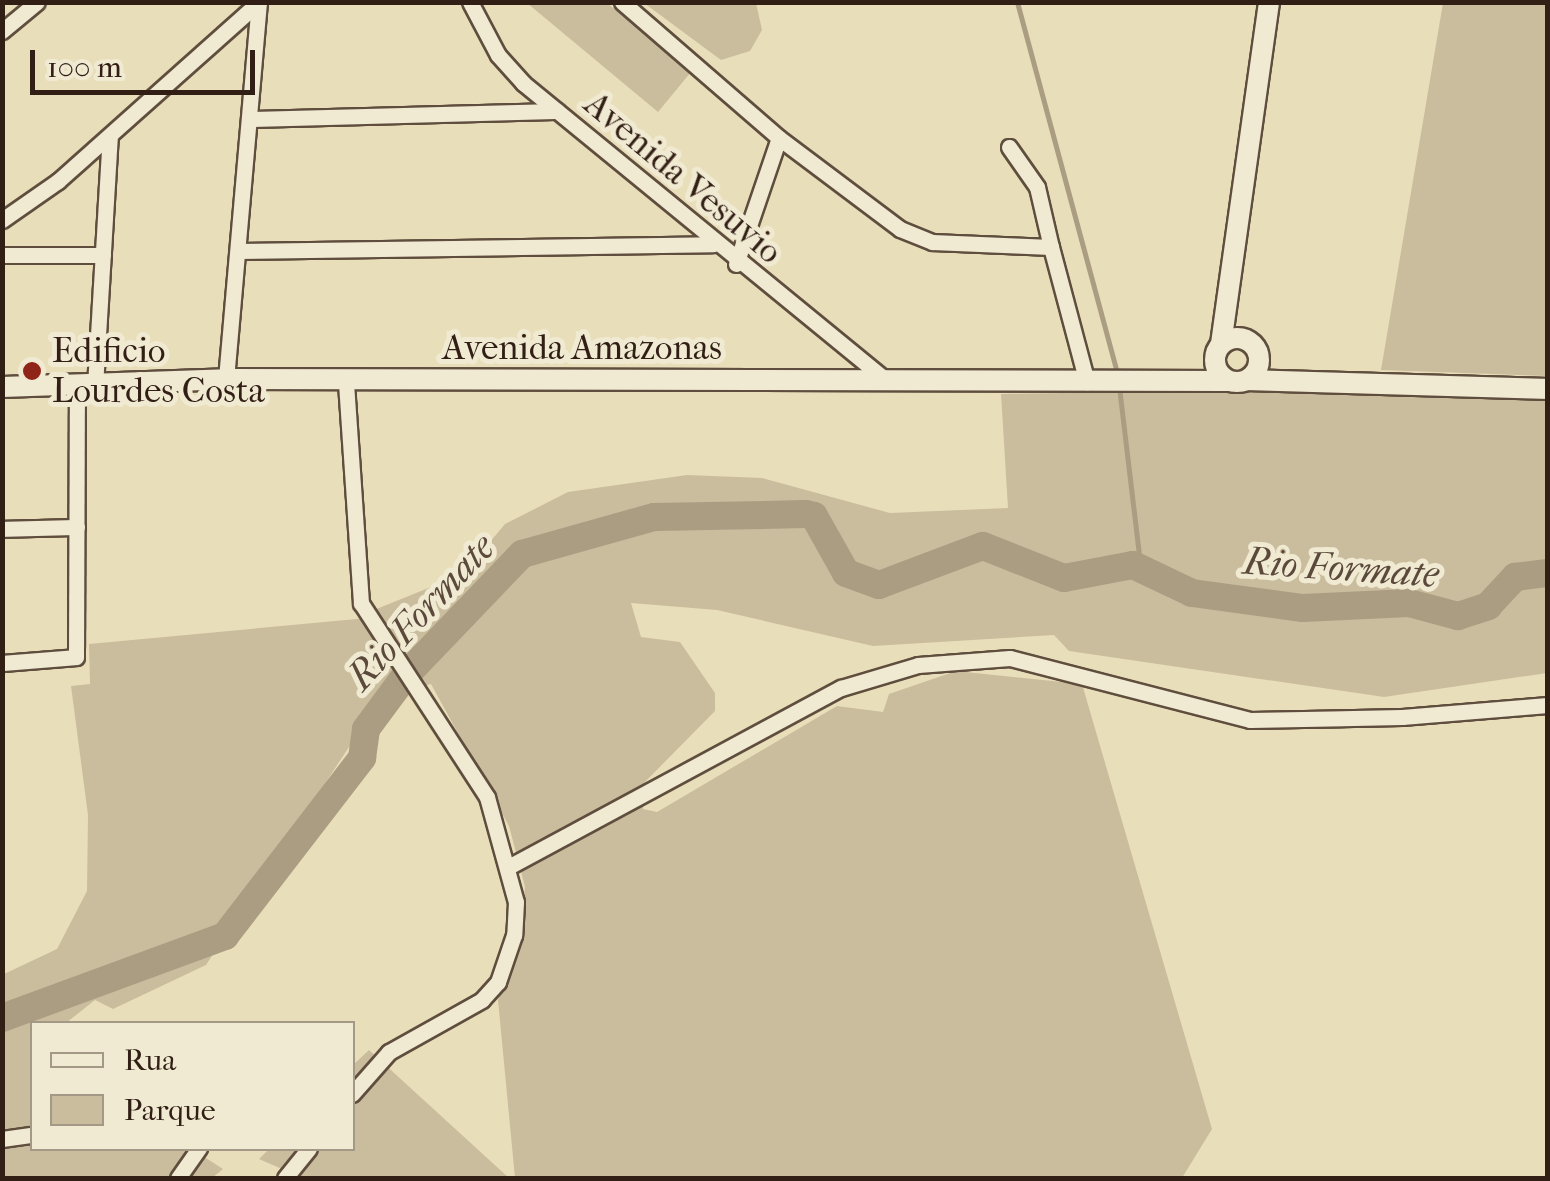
<!DOCTYPE html>
<style>
body{margin:0}
#map{position:relative;width:1550px;height:1181px;overflow:hidden;background:#e9deba;font-family:"IM FELL French Canon",serif}
div>[style]{position:absolute}
.green>*{inset:0;background:#cabd9e}
.stream>*{height:5px;margin:-2.5px;padding:0 2.5px;transform-origin:2.5px;border-radius:2.5px;background:#aa9d82}
.river>*{height:28px;margin:-14px;padding:0 14px;transform-origin:14px;border-radius:14px;background:#aa9d82}
.roads{filter:drop-shadow(2px 0 #5f4e3e) drop-shadow(-2px 0 #5f4e3e) drop-shadow(0 2px #5f4e3e) drop-shadow(0 -2px #5f4e3e)}
.street>*{height:15px;margin:-7.5px;padding:0 7.5px;transform-origin:7.5px;border-radius:7.5px;background:#f1ead2}
.secondary>*{height:20px;margin:-10px;padding:0 10px;transform-origin:10px;border-radius:10px;background:#f1ead2}
.secondary>.ring{margin:-10px;padding:0;box-sizing:content-box;background:none;border:20px solid #f1ead2;border-radius:50%}
.dots>*{width:28px;height:28px;translate:-50% -50%;box-sizing:border-box;border:5px solid #f1ead2;border-radius:50%}
span{translate:-50% -50%;white-space:nowrap;text-align:center;line-height:1.15;-webkit-text-stroke:10px #f1ead2;paint-order:stroke}
.street-label{font-size:35px;color:#311e15}
.poi-label{font-size:35px;color:#311e15}
.left{translate:0 -50%;text-align:left}
.water-label{font-size:38px;color:#5b4a3b;font-style:italic}
.frame{position:absolute;inset:0;border:5px solid #311e15;pointer-events:none}
.legend{position:absolute;left:30px;top:1021px;width:325px;height:130px;box-sizing:border-box;background:#f1ead2;border:2px solid #a49886;margin:0;padding:12px 18px;list-style:none;font-size:30px;color:#311e15}
.legend li{display:flex;align-items:center;gap:20px;height:50px}
.legend b{width:50px;border:2px solid #a49886}
.scale{position:absolute;left:30px;top:50px;width:225px;height:45px;box-sizing:border-box;border:5px solid #311e15;border-top:0;padding-left:12px;font-size:30px;line-height:35px;white-space:nowrap;color:#311e15;-webkit-text-stroke:8px #f1ead2;paint-order:stroke}
</style>
<div id="map">
<div class="green">
<div style="clip-path:polygon(527px 3px,607px 3px,691px 72px,658px 112px)"></div>
<div style="clip-path:polygon(644px 3px,756px 3px,762px 30px,750px 51px,721px 60px)"></div>
<div style="clip-path:polygon(1443px 3px,1547px 3px,1547px 376px,1381px 370px)"></div>
<div style="clip-path:polygon(1314px 389px,1547px 399px,1547px 673px,1384px 697px,1069px 651px,1054px 635px,873px 646px,717px 610px,631px 603px,641px 637px,680px 642px,715px 693px,715px 711px,644px 783px,643px 809px,657px 812px,837px 706px,883px 712px,889px 694px,956px 671px,1082px 684px,1212px 1129px,1182px 1178px,515px 1178px,498px 1000px,519px 946px,525px 887px,509px 826px,431px 684px,423px 686px,406px 660px,206px 965px,113px 1009px,95px 1000px,66px 1023px,32px 1024px,32px 1148px,192px 1149px,223px 1169px,212px 1178px,3px 1178px,2px 975px,57px 949px,87px 891px,88px 815px,71px 686px,90px 684px,89px 644px,378px 617px,374px 610px,463px 574px,505px 524px,568px 492px,687px 475px,762px 478px,890px 513px,1008px 508px,1001px 394px)"></div>
<div style="clip-path:polygon(369px 1050px,509px 1178px,277px 1178px,282px 1169px,259px 1159px,269px 1149px,352px 1148px,353px 1065px)"></div>
</div>
<div class="stream">
<div style="left:1017px;top:2px;width:387px;rotate:74.9deg"></div>
<div style="left:1119px;top:387px;width:169px;rotate:83.2deg"></div>
<div style="left:1139px;top:555px;width:11px;rotate:112deg"></div>
</div>
<div class="river">
<div style="left:2px;top:1018px;width:238px;rotate:-20.2deg"></div>
<div style="left:225px;top:936px;width:225px;rotate:-52.4deg"></div>
<div style="left:362px;top:758px;width:29px;rotate:-82deg"></div>
<div style="left:366px;top:729px;width:67px;rotate:-53.5deg"></div>
<div style="left:406px;top:675px;width:168px;rotate:-46.2deg"></div>
<div style="left:522px;top:554px;width:137px;rotate:-15.7deg"></div>
<div style="left:654px;top:517px;width:152px;rotate:-1.1deg"></div>
<div style="left:806px;top:514px;width:8px;rotate:14deg"></div>
<div style="left:814px;top:516px;width:65px;rotate:60.7deg"></div>
<div style="left:846px;top:573px;width:35px;rotate:20deg"></div>
<div style="left:879px;top:585px;width:111px;rotate:-20.6deg"></div>
<div style="left:983px;top:546px;width:87px;rotate:21.6deg"></div>
<div style="left:1064px;top:578px;width:70px;rotate:-10.7deg"></div>
<div style="left:1133px;top:565px;width:65px;rotate:25.4deg"></div>
<div style="left:1192px;top:593px;width:112px;rotate:7.7deg"></div>
<div style="left:1303px;top:608px;width:106px;rotate:-2.7deg"></div>
<div style="left:1409px;top:603px;width:51px;rotate:14.9deg"></div>
<div style="left:1458px;top:616px;width:32px;rotate:-18deg"></div>
<div style="left:1488px;top:606px;width:40px;rotate:-47deg"></div>
<div style="left:1515px;top:577px;width:33px;rotate:-7deg"></div>
</div>
<div class="roads">
<div class="street">
<div style="left:470px;top:2px;width:60px;rotate:62.2deg"></div>
<div style="left:498px;top:55px;width:38px;rotate:48deg"></div>
<div style="left:523px;top:83px;width:465px;rotate:39.3deg"></div>
<div style="left:622px;top:2px;width:208px;rotate:40.9deg"></div>
<div style="left:2px;top:31px;width:45px;rotate:-39.6deg"></div>
<div style="left:250px;top:119px;width:307px;rotate:-1.5deg"></div>
<div style="left:1009px;top:147px;width:49px;rotate:55deg"></div>
<div style="left:1037px;top:187px;width:62px;rotate:76.9deg"></div>
<div style="left:2px;top:220px;width:68px;rotate:-34.9deg"></div>
<div style="left:58px;top:181px;width:269px;rotate:-41.7deg"></div>
<div style="left:238px;top:251px;width:475px;rotate:-0.8deg"></div>
<div style="left:2px;top:255px;width:101px"></div>
<div style="left:736px;top:264px;width:133px;rotate:-71.2deg"></div>
<div style="left:779px;top:138px;width:151px;rotate:36.9deg"></div>
<div style="left:900px;top:229px;width:35px;rotate:22deg"></div>
<div style="left:932px;top:242px;width:119px;rotate:2.4deg"></div>
<div style="left:1051px;top:247px;width:140px;rotate:75.1deg"></div>
<div style="left:226px;top:379px;width:378px;rotate:-85deg"></div>
<div style="left:346px;top:383px;width:221px;rotate:86.1deg"></div>
<div style="left:361px;top:603px;width:231px;rotate:57deg"></div>
<div style="left:487px;top:797px;width:109px;rotate:74.6deg"></div>
<div style="left:516px;top:902px;width:33px;rotate:93deg"></div>
<div style="left:514px;top:935px;width:50px;rotate:108.8deg"></div>
<div style="left:498px;top:982px;width:24px;rotate:132deg"></div>
<div style="left:482px;top:1000px;width:107px;rotate:150.8deg"></div>
<div style="left:389px;top:1052px;width:56px;rotate:131.4deg"></div>
<div style="left:95px;top:386px;width:250px;rotate:-86.6deg"></div>
<div style="left:2px;top:529px;width:75px;rotate:-1.5deg"></div>
<div style="left:2px;top:663px;width:74px;rotate:-4.6deg"></div>
<div style="left:76px;top:657px;width:271px;rotate:-89.8deg"></div>
<div style="left:510px;top:866px;width:376px;rotate:-28.3deg"></div>
<div style="left:841px;top:688px;width:80px;rotate:-16.6deg"></div>
<div style="left:918px;top:665px;width:92px;rotate:-4.4deg"></div>
<div style="left:1010px;top:658px;width:248px;rotate:14.5deg"></div>
<div style="left:1250px;top:720px;width:152px;rotate:-1.1deg"></div>
<div style="left:1402px;top:717px;width:146px;rotate:-4.7deg"></div>
<div style="left:2px;top:1139px;width:30px;rotate:-8deg"></div>
<div style="left:178px;top:1178px;width:37px;rotate:-55deg"></div>
<div style="left:285px;top:1178px;width:38px;rotate:-51deg"></div>
</div>
<div class="secondary">
<div class="ring" style="left:1215px;top:338px;width:24px;height:24px"></div>
<div style="left:1221px;top:344px;width:345px;rotate:-82deg"></div>
<div style="left:1247px;top:380px;width:301px;rotate:1.7deg"></div>
<div style="left:2px;top:387px;width:224px;rotate:-2deg"></div>
<div style="left:226px;top:379px;width:1002px;rotate:0.11deg"></div>
</div>
</div>
<div class="dots">
<div style="left:32px;top:371px;background:#8f2418"></div>
</div>
<div class="street-label">
<span style="left:683px;top:178px;rotate:40deg">Avenida Vesuvio</span>
<span style="left:582px;top:348px">Avenida Amazonas</span>
</div>
<div class="poi-label">
<span class="left" style="left:52px;top:371px">Edificio<br>Lourdes Costa</span>
</div>
<div class="water-label">
<span style="left:1341px;top:568px;rotate:4deg">Rio Formate</span>
<span style="left:421px;top:612px;rotate:-47deg">Rio Formate</span>
</div>
<div class="frame"></div>
<ul class="legend">
<li><b style="height:12px;background:#f1ead2"></b>Rua</li>
<li><b style="height:28px;background:#cabd9e"></b>Parque</li>
</ul>
<div class="scale">100 m</div>
</div>
